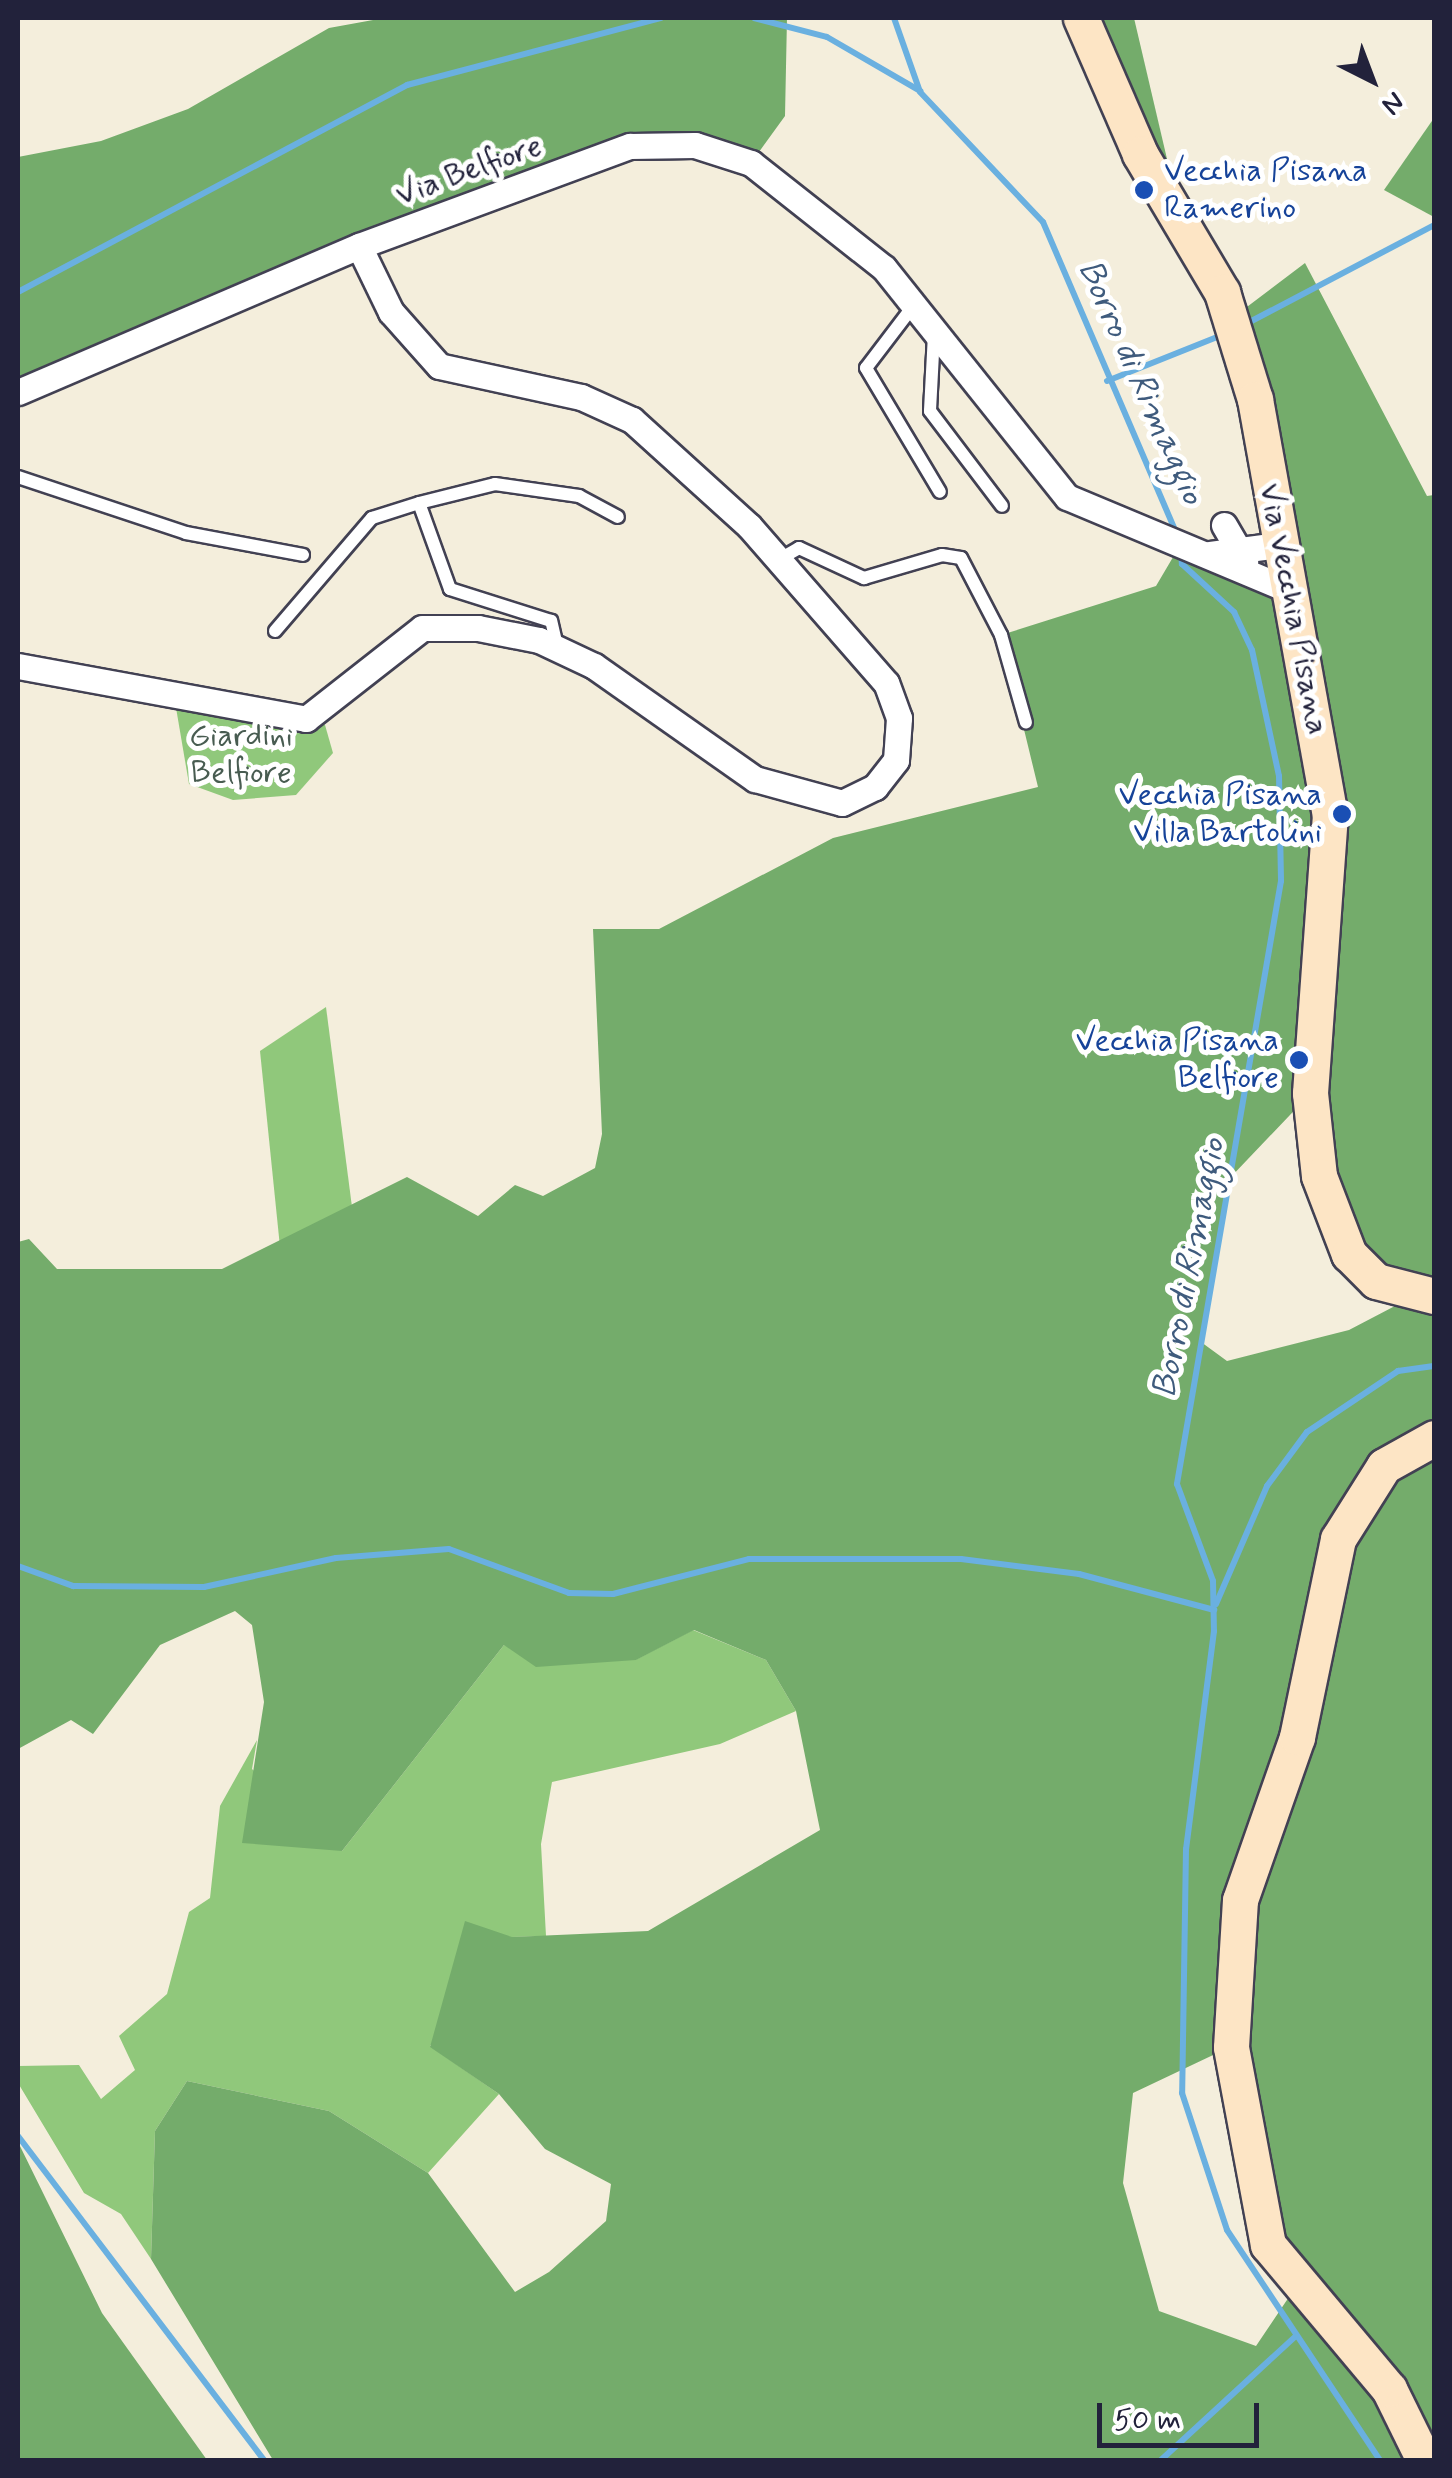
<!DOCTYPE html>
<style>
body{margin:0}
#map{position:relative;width:1452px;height:2478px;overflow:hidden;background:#f4eedc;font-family:Mynerve,sans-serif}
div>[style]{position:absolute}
.green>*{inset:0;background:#90c87b}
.forest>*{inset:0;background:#74ac6b}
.stream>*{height:6px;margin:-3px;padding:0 3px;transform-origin:3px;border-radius:3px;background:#6ab0e0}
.roads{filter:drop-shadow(2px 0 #424153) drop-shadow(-2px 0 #424153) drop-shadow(0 2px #424153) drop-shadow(0 -2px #424153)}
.lane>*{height:12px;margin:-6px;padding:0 6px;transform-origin:6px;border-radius:6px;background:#fff}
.street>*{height:25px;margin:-12.5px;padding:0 12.5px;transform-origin:12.5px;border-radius:12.5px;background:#fff}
.secondary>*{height:35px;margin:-17.5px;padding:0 17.5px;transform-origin:17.5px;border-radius:17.5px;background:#fde5c5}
.dots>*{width:28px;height:28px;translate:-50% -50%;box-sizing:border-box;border:5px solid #fff;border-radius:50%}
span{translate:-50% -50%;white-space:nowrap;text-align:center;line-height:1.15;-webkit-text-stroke:10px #fff;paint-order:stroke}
.street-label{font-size:32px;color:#22223b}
.transit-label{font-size:32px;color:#164399}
.left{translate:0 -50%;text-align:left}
.right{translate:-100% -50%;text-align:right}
.park-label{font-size:32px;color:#485c51}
.water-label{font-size:35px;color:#3f5b7d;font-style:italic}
.frame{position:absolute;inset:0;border:20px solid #22223b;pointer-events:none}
.north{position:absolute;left:1322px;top:30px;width:100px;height:100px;-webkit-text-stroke:8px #fff;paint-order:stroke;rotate:138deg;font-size:28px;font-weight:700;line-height:40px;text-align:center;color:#22223b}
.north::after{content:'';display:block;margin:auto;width:35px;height:45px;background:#22223b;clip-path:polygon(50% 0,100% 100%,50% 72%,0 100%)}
.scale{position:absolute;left:1097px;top:2403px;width:162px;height:45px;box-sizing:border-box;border:5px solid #22223b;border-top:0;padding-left:12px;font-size:30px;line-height:35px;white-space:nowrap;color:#22223b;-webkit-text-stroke:8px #fff;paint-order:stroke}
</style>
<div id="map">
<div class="green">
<div style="clip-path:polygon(174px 696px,325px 725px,333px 753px,296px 795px,233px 800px,189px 784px)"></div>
<div style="clip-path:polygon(326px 1007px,352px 1207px,280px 1247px,260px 1051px)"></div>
<div style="clip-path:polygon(693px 1630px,766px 1660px,796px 1711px,720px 1744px,552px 1782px,541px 1844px,546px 1936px,512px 1937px,430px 2046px,499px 2094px,428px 2173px,329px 2111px,187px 2081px,155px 2131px,151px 2259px,121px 2214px,84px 2193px,18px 2083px,18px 2066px,79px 2065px,101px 2099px,135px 2070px,119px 2036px,167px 1994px,189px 1912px,210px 1898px,220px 1806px,257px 1740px,252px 1769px,342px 1851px,504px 1645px,635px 1660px)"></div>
</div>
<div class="forest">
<div style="clip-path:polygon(384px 18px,787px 18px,785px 116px,751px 163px,630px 146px,18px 392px,18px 157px,101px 141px,188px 109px,329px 28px)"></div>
<div style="clip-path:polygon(1081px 18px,1134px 18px,1182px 223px)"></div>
<div style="clip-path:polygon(1434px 118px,1434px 217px,1384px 190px)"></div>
<div style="clip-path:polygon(evenodd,1305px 263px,1427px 496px,1434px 495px,1434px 2460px,273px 2460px,151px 2259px,155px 2131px,187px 2081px,329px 2111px,428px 2173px,515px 2292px,549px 2272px,606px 2221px,611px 2184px,545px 2149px,499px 2094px,430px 2047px,465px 1921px,512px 1937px,648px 1931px,820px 1830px,796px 1711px,766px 1660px,694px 1630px,636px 1660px,536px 1667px,504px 1645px,342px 1851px,242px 1843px,264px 1702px,252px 1625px,235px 1611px,160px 1645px,93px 1734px,71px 1720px,18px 1749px,18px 1242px,29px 1239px,57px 1269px,222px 1269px,407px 1177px,478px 1216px,515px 1185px,543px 1196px,595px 1168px,602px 1134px,593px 929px,659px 929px,833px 838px,1038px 787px,1001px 635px,1156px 586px,1179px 547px,1285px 588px,1231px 319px,1305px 263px,1309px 1095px,1349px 1254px,1416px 1295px,1349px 1330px,1227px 1361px,1201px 1342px,1228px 1180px,1309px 1095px,1305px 263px,1230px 2047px,1268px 2245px,1297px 2285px,1256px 2346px,1159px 2311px,1123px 2183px,1133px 2093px,1230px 2047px)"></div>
<div style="clip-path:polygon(18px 2142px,102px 2313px,207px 2460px,18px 2460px)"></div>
</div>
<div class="stream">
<div style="left:754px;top:18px;width:75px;rotate:14.6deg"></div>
<div style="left:827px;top:37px;width:108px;rotate:30.1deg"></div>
<div style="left:894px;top:18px;width:78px;rotate:70.6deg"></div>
<div style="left:920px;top:92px;width:179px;rotate:46.6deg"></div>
<div style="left:1043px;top:222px;width:345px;rotate:66.8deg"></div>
<div style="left:18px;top:292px;width:441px;rotate:-28deg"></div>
<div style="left:407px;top:85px;width:263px;rotate:-14.8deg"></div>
<div style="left:1242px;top:326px;width:217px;rotate:-27.7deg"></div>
<div style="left:1107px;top:381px;width:124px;rotate:-21.8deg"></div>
<div style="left:1181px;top:551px;width:13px;rotate:86deg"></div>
<div style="left:1182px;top:564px;width:71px;rotate:42.7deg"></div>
<div style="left:1234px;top:612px;width:42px;rotate:64.7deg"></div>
<div style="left:1252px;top:650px;width:129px;rotate:77.9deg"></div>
<div style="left:1279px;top:776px;width:105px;rotate:88.9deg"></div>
<div style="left:1281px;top:881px;width:612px;rotate:99.79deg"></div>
<div style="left:1177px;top:1484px;width:103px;rotate:69.6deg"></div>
<div style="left:1213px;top:1581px;width:50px;rotate:88.9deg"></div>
<div style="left:1214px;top:1631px;width:220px;rotate:97.3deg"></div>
<div style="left:1186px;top:1849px;width:244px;rotate:90.9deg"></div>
<div style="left:1182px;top:2093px;width:144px;rotate:71.8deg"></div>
<div style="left:1227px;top:2230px;width:276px;rotate:56.4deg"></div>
<div style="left:18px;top:1566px;width:59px;rotate:20deg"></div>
<div style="left:73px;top:1586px;width:131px;rotate:0.4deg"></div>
<div style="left:204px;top:1587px;width:135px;rotate:-12.4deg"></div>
<div style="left:336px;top:1558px;width:113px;rotate:-4.6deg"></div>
<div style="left:449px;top:1549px;width:128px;rotate:20.1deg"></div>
<div style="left:569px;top:1593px;width:44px;rotate:1.3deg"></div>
<div style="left:613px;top:1594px;width:140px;rotate:-14.4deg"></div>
<div style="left:749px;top:1559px;width:212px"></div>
<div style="left:961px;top:1559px;width:119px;rotate:7.2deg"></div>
<div style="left:1079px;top:1574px;width:140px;rotate:14.9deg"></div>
<div style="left:1216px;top:1604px;width:129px;rotate:-66.6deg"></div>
<div style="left:1267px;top:1486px;width:67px;rotate:-53.5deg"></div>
<div style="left:1307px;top:1432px;width:110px;rotate:-33.8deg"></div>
<div style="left:1398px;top:1371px;width:36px;rotate:-8deg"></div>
<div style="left:18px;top:2136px;width:407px;rotate:52.8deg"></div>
<div style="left:1161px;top:2460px;width:183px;rotate:-42.6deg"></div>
</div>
<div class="roads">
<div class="lane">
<div style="left:914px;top:305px;width:79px;rotate:127.3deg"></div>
<div style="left:866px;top:368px;width:144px;rotate:59.2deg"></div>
<div style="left:934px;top:334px;width:77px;rotate:93deg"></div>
<div style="left:930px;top:411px;width:119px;rotate:52.8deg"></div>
<div style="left:18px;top:477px;width:177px;rotate:18.4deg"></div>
<div style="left:186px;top:533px;width:119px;rotate:10.6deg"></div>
<div style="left:780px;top:559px;width:22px;rotate:-30deg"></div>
<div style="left:799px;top:548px;width:72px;rotate:24.8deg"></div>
<div style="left:864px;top:578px;width:81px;rotate:-16.4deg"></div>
<div style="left:942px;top:555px;width:19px;rotate:9deg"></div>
<div style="left:961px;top:558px;width:87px;rotate:62.5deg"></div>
<div style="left:1001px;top:635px;width:91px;rotate:74.1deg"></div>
<div style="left:275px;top:631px;width:149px;rotate:-49.4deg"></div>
<div style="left:372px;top:518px;width:49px;rotate:-17.7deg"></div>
<div style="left:557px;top:646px;width:26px;rotate:-103deg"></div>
<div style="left:551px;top:621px;width:106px;rotate:-162.4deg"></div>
<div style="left:450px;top:589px;width:91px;rotate:-109.8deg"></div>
<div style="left:419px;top:503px;width:78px;rotate:-14deg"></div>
<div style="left:495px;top:484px;width:85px;rotate:8.1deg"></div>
<div style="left:579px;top:496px;width:44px;rotate:28.3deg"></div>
</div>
<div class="street">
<div style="left:18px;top:392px;width:371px;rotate:-23.2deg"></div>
<div style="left:359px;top:246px;width:289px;rotate:-20.3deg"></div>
<div style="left:630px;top:146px;width:65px;rotate:-0.9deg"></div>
<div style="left:695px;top:145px;width:59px;rotate:17.8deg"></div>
<div style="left:751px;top:163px;width:169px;rotate:38.3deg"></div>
<div style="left:884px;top:268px;width:293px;rotate:51.4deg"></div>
<div style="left:1067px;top:497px;width:238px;rotate:22.7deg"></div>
<div style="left:1224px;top:525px;width:42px;rotate:59.7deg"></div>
<div style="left:1210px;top:554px;width:69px;rotate:-7.5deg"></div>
<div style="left:18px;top:666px;width:293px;rotate:10.4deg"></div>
<div style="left:306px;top:719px;width:147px;rotate:-38.1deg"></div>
<div style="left:422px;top:628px;width:56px"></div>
<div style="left:478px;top:628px;width:62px;rotate:11.1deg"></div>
<div style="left:539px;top:640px;width:61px;rotate:25.3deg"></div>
<div style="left:594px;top:666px;width:197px;rotate:35.1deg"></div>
<div style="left:755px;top:779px;width:90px;rotate:15.4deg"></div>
<div style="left:842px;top:803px;width:37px;rotate:-26deg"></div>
<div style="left:875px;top:787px;width:34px;rotate:-52deg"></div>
<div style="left:896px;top:760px;width:42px;rotate:-85.9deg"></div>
<div style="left:899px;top:718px;width:37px;rotate:-110deg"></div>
<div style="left:886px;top:683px;width:208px;rotate:-131.1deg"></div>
<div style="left:749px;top:526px;width:158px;rotate:-137.8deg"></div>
<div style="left:632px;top:420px;width:56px;rotate:-155.7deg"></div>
<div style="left:581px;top:397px;width:145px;rotate:-167.7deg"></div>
<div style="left:439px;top:366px;width:72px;rotate:-131.6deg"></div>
<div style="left:391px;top:312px;width:73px;rotate:-115.9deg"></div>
</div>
<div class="secondary">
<div style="left:1081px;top:18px;width:148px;rotate:66.5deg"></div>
<div style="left:1140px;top:154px;width:161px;rotate:59.3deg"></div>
<div style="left:1222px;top:292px;width:112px;rotate:72.9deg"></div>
<div style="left:1255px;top:399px;width:422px;rotate:79.8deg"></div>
<div style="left:1330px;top:814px;width:280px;rotate:94.1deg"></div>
<div style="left:1310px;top:1093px;width:83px;rotate:83.8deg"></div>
<div style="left:1319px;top:1176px;width:84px;rotate:69deg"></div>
<div style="left:1349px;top:1254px;width:38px;rotate:45deg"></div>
<div style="left:1376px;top:1281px;width:60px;rotate:14.5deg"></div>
<div style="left:1424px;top:2460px;width:79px;rotate:-116.2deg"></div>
<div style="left:1389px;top:2389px;width:188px;rotate:-130deg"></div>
<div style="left:1268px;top:2245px;width:201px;rotate:-100.6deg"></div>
<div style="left:1231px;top:2047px;width:147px;rotate:-86.5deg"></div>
<div style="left:1240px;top:1900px;width:173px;rotate:-70.7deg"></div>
<div style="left:1297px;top:1737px;width:202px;rotate:-78.3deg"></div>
<div style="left:1338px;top:1539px;width:86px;rotate:-57.8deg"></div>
<div style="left:1384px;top:1466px;width:57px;rotate:-29.2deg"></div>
</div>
</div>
<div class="dots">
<div style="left:1144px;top:190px;background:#1a4fb4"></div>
<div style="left:1342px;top:814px;background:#1a4fb4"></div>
<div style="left:1299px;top:1060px;background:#1a4fb4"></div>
</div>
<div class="street-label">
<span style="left:469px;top:171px;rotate:-20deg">Via Belfiore</span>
<span style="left:1293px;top:609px;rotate:79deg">Via Vecchia Pisana</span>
</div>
<div class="transit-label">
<span class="left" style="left:1164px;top:190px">Vecchia Pisana<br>Ramerino</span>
<span class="right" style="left:1322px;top:814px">Vecchia Pisana<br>Villa Bartolini</span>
<span class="right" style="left:1279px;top:1060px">Vecchia Pisana<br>Belfiore</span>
</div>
<div class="park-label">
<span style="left:241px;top:755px">Giardini<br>Belfiore</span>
</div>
<div class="water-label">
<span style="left:1141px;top:382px;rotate:66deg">Borro di Rimaggio</span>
<span style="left:1189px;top:1268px;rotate:-79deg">Borro di Rimaggio</span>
</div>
<div class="frame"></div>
<div class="north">N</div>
<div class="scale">50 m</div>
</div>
